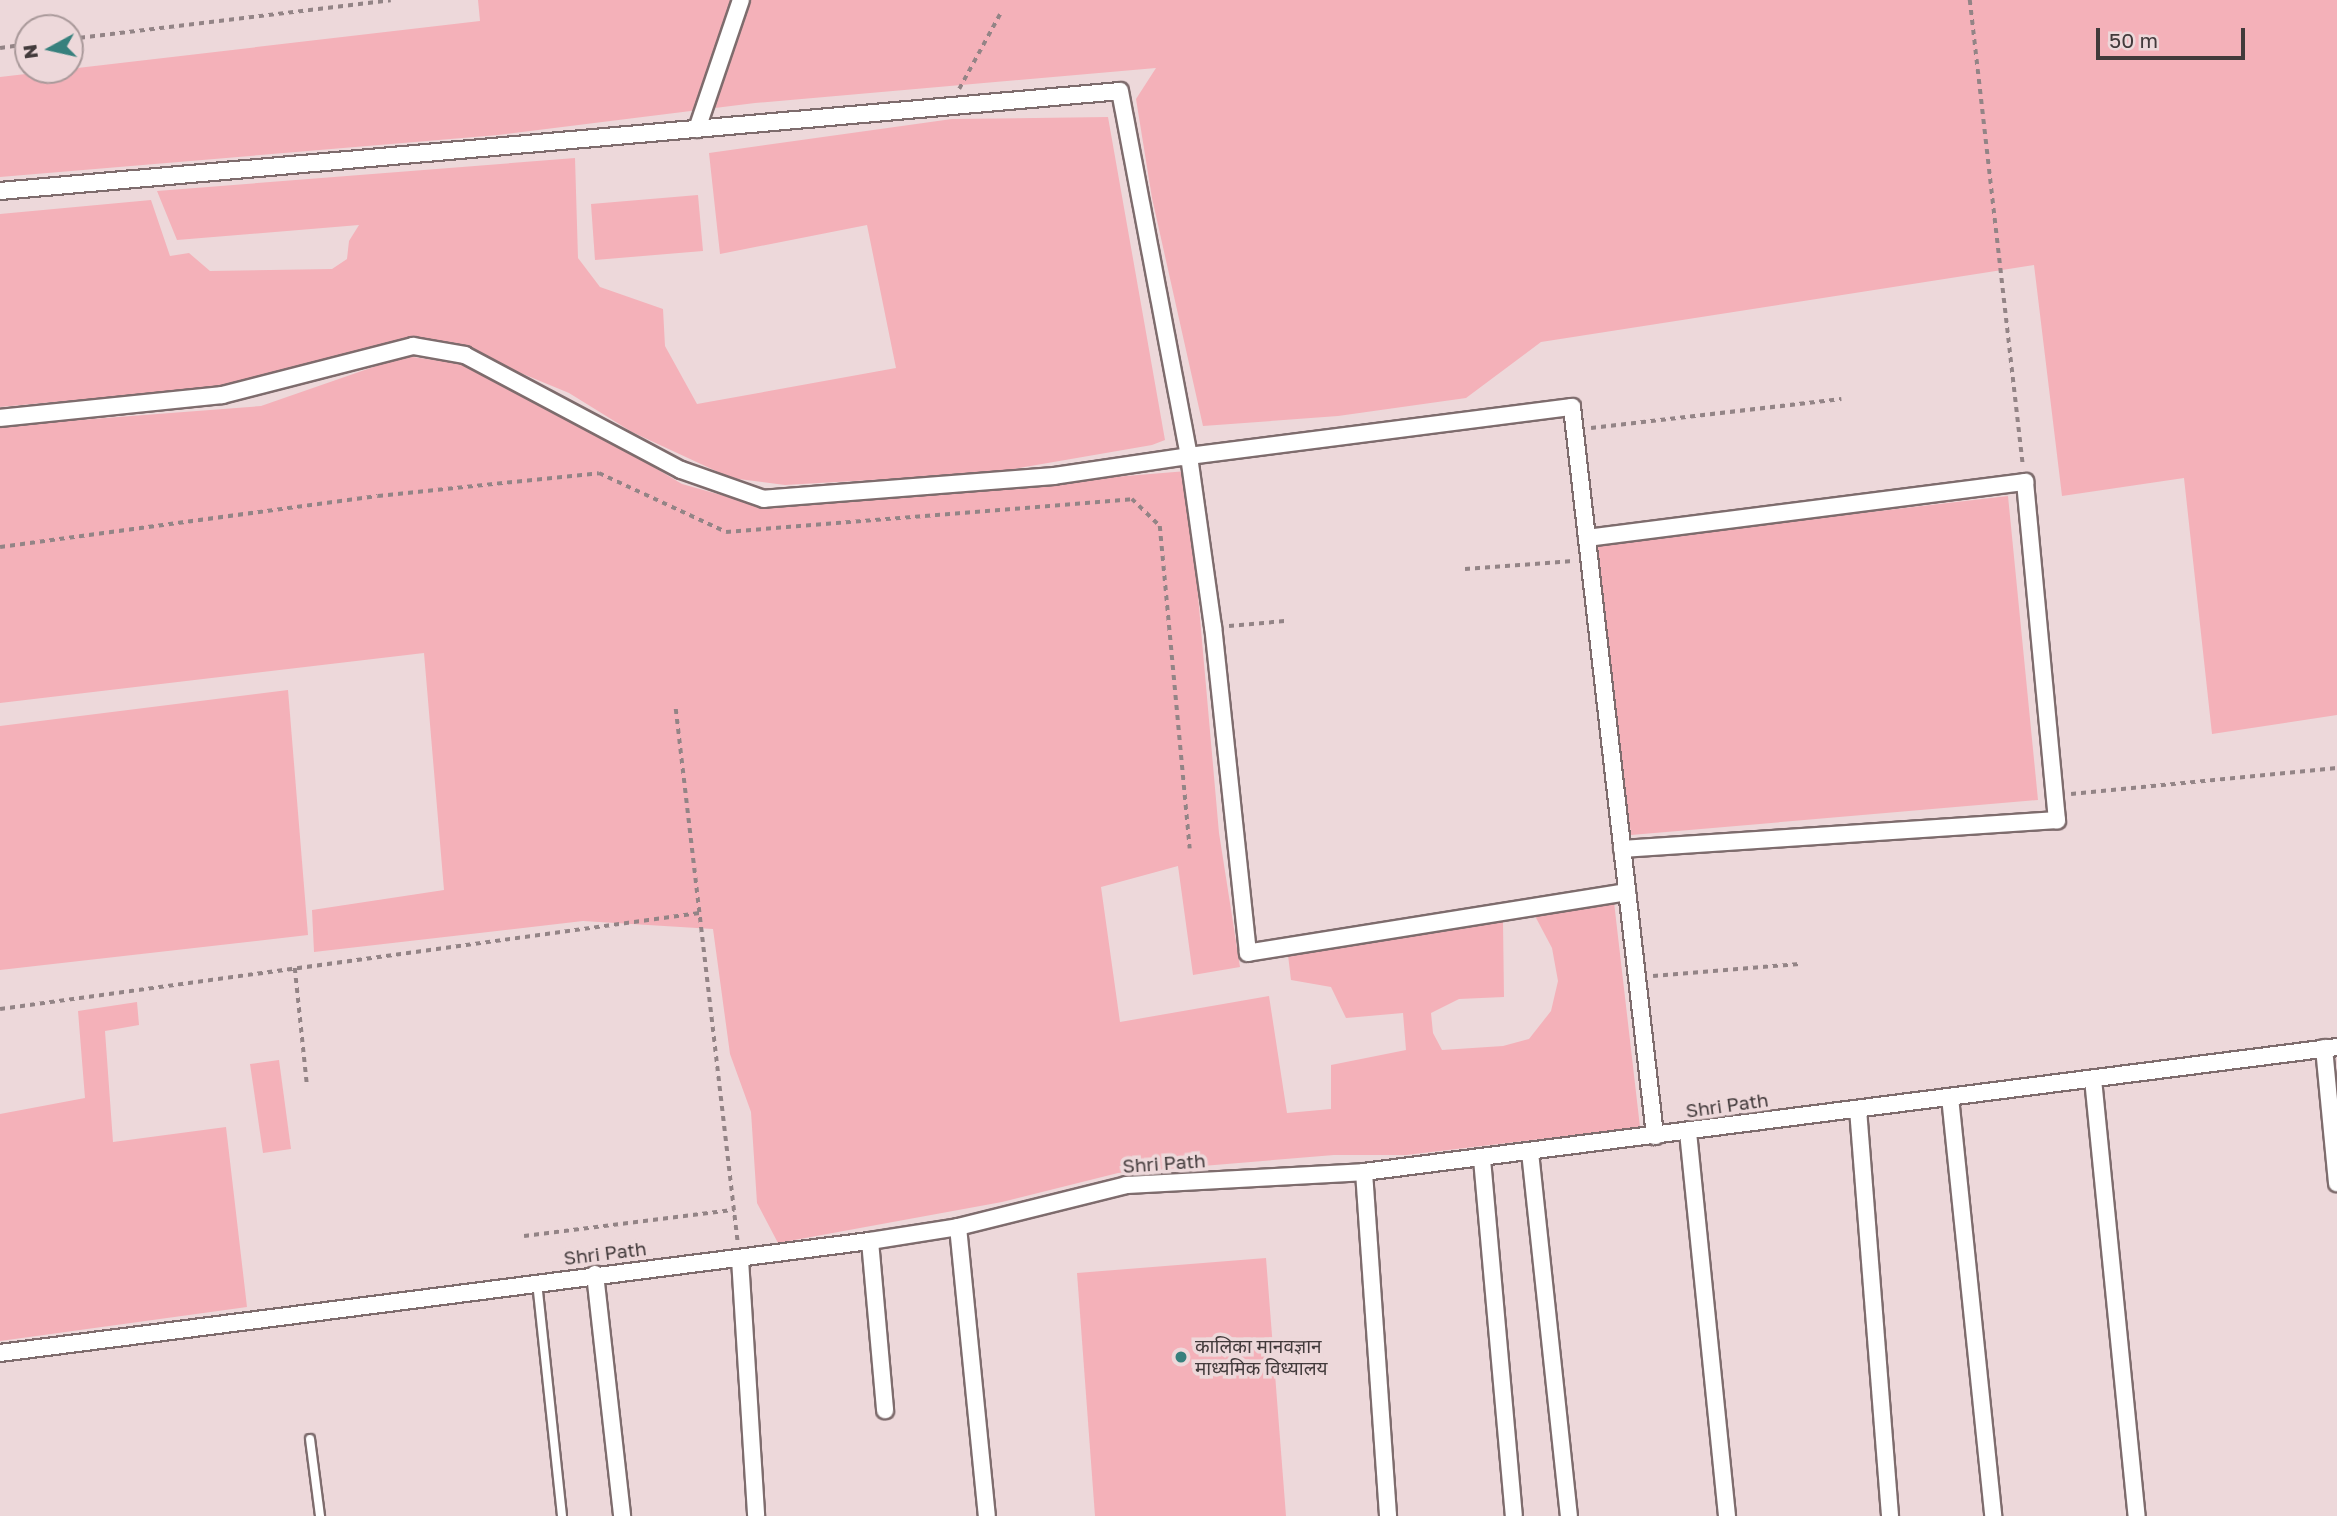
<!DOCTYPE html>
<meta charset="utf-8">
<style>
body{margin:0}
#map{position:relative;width:2337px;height:1516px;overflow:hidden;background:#edd8da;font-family:"Golos Text","Noto Sans Devanagari",sans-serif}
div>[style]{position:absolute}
.green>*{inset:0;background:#f4b1b9}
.path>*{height:3.5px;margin-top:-1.75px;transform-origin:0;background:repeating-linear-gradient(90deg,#938486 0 5px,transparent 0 10px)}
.roads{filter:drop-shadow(2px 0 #7e6c6d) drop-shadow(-2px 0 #7e6c6d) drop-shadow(0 2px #7e6c6d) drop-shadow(0 -2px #7e6c6d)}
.service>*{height:8px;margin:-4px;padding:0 4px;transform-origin:4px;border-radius:4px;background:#fff}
.minor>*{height:16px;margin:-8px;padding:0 8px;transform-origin:8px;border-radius:8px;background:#fff}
.dots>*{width:19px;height:19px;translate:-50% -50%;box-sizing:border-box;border:4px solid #edd8da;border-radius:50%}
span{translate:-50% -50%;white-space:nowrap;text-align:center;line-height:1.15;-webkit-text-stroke:7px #edd8da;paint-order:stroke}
.street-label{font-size:19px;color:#423a3b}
.poi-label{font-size:19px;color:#423a3b}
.left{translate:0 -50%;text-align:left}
.north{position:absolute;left:14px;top:14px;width:70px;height:70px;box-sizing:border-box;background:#edd8da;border:2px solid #a9999a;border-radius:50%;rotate:262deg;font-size:19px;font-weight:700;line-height:28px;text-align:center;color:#423a3b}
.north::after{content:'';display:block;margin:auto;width:24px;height:32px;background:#37807d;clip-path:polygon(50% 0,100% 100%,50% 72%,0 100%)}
.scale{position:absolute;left:2096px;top:28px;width:149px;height:32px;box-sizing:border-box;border:4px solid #423a3b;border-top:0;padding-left:9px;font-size:21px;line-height:24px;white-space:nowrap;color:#423a3b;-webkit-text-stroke:5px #edd8da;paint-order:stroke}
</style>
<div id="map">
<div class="green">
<div style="clip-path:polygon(478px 0,2337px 0,2337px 715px,2212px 734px,2184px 478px,2062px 496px,2034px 265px,1541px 342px,1466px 398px,1338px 416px,1203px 426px,1152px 198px,1136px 99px,1156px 68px,755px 103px,498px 135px,0 177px,0 77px,480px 21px)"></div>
<div style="clip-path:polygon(1108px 117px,1165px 440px,1152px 445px,990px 473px,785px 485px,731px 478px,632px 432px,569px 393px,463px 349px,411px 338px,215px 387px,0 407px,0 214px,151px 200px,170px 256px,189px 253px,210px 271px,332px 269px,347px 259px,349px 241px,359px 225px,177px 240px,157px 191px,575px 158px,578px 258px,600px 287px,663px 309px,665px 346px,697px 404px,896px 368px,867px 225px,720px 254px,709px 153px,952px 119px)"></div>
<div style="clip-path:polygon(698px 195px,703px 251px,595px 260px,591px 204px)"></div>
<div style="clip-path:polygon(405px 356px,464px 364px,555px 408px,682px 484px,760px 506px,1187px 471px,1219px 833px,1240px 967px,1193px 975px,1178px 866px,1101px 887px,1120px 1022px,1269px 996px,1287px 1113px,1331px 1109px,1331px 1065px,1406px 1050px,1403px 1013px,1346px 1018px,1331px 987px,1291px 980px,1288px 955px,1503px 922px,1504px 997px,1459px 999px,1431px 1013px,1433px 1033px,1442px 1050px,1503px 1046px,1529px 1039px,1551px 1011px,1558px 981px,1552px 948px,1535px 916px,1614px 902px,1640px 1127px,1406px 1155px,1334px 1155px,1118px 1173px,1002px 1202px,778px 1243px,757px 1203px,751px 1112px,730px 1054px,713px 929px,583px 921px,314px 952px,312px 910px,444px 890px,424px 653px,0 703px,0 426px,261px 406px)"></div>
<div style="clip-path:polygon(2008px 496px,2038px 800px,1631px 835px,1595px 544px)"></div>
<div style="clip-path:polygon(288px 690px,308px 935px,0 970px,0 726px)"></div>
<div style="clip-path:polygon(137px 1002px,139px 1025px,105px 1031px,113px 1142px,226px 1127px,247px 1307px,0 1341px,0 1114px,85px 1098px,78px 1011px)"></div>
<div style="clip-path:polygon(279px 1060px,291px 1149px,263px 1153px,250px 1064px)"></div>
<div style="clip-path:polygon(1266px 1258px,1286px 1516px,1095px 1516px,1077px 1273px)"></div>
</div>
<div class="path">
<div style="left:1970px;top:0;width:469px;rotate:83.5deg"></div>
<div style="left:70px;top:39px;width:323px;rotate:-6.9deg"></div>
<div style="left:0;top:48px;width:28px;rotate:-8deg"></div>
<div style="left:959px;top:89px;width:85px;rotate:-61.3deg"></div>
<div style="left:1591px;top:428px;width:252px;rotate:-6.6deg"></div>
<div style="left:0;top:547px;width:381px;rotate:-7.7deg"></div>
<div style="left:378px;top:496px;width:222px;rotate:-5.9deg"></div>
<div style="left:599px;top:473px;width:140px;rotate:24.9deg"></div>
<div style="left:726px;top:532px;width:407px;rotate:-4.6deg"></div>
<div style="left:1132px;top:499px;width:39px;rotate:44deg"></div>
<div style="left:1160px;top:526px;width:324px;rotate:84.7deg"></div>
<div style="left:1465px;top:569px;width:108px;rotate:-4.2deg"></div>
<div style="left:1229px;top:626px;width:56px;rotate:-5.1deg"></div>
<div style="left:676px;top:709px;width:538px;rotate:83.38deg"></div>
<div style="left:2071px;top:794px;width:267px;rotate:-5.6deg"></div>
<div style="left:295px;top:968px;width:117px;rotate:84.1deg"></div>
<div style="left:1653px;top:976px;width:147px;rotate:-4.7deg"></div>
<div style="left:0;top:1009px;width:706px;rotate:-7.82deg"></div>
<div style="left:524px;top:1236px;width:212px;rotate:-7.1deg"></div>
</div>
<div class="roads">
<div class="service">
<div style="left:537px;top:1282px;width:235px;rotate:83.9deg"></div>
<div style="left:310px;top:1439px;width:78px;rotate:82.6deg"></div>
</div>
<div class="minor">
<div style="left:697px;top:129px;width:136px;rotate:-71.2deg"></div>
<div style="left:0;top:191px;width:1124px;rotate:-5.1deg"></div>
<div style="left:1120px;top:91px;width:371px;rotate:79.3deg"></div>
<div style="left:1189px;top:456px;width:136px;rotate:171.6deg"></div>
<div style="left:1054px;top:476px;width:291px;rotate:175.5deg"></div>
<div style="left:764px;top:499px;width:88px;rotate:-160.7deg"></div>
<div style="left:681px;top:470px;width:245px;rotate:-152deg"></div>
<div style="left:465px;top:355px;width:53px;rotate:-170.2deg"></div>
<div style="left:413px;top:346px;width:197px;rotate:165.6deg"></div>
<div style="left:222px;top:395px;width:223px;rotate:174.1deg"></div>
<div style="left:1587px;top:538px;width:442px;rotate:-7.3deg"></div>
<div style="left:2025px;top:482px;width:340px;rotate:84.6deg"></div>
<div style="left:2057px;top:820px;width:436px;rotate:176.2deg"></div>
<div style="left:1627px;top:892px;width:384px;rotate:170.9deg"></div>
<div style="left:1248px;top:953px;width:328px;rotate:-96.1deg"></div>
<div style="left:1213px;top:627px;width:173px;rotate:-98deg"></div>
<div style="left:1189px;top:456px;width:386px;rotate:-7.3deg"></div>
<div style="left:1572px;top:407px;width:734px;rotate:83.5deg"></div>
<div style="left:2324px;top:1048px;width:136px;rotate:84.5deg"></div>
<div style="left:2093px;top:1079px;width:439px;rotate:84.3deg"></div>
<div style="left:1950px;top:1097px;width:421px;rotate:84.1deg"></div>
<div style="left:1858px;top:1109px;width:408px;rotate:85.5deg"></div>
<div style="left:1688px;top:1132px;width:386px;rotate:84.2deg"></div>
<div style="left:1530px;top:1152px;width:366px;rotate:83.9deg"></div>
<div style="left:1482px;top:1159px;width:358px;rotate:84.9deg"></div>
<div style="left:1364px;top:1172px;width:345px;rotate:86deg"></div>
<div style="left:958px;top:1227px;width:290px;rotate:84.3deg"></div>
<div style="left:870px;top:1241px;width:170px;rotate:84.9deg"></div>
<div style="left:740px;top:1259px;width:257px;rotate:86.4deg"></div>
<div style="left:595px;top:1274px;width:244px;rotate:83.6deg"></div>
<div style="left:0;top:1353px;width:877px;rotate:-7.34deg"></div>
<div style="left:870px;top:1241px;width:89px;rotate:-9deg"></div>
<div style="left:958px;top:1227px;width:173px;rotate:-14deg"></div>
<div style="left:1126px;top:1185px;width:238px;rotate:-3.1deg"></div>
<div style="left:1364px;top:1172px;width:981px;rotate:-7.32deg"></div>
</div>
</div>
<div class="dots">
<div style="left:1181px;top:1357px;background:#37807d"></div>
</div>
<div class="street-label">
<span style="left:1727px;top:1105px;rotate:-8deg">Shri Path</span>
<span style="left:1164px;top:1163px;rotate:-4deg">Shri Path</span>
<span style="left:605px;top:1253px;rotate:-7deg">Shri Path</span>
</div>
<div class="poi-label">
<span class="left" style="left:1195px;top:1357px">कालिका मानवज्ञान<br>माध्यमिक विध्यालय</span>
</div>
<div class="north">N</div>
<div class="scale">50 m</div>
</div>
